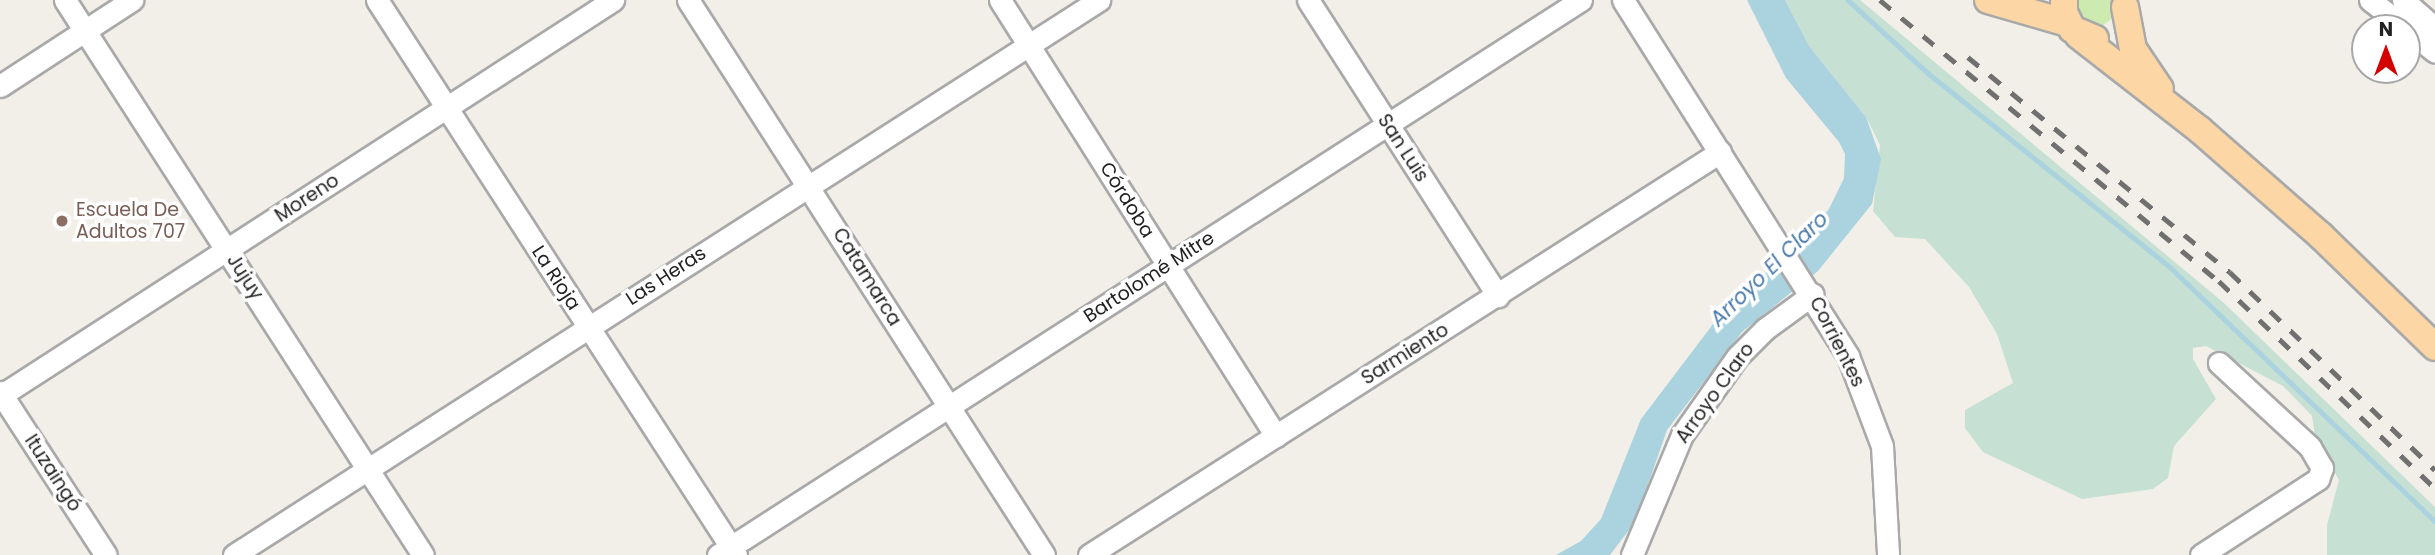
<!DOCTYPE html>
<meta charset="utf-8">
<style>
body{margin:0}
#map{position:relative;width:2435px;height:555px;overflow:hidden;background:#f2efe9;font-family:Poppins,sans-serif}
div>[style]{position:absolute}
.grass>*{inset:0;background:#cdebb0}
.wetland>*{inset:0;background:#c6e0d4}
.water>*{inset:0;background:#aad3df}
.stream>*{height:4.5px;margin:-2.25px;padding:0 2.25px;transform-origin:2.25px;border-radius:2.25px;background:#aad3df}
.roads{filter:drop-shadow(2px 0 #a9a9a9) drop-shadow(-2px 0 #a9a9a9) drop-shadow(0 2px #a9a9a9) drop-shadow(0 -2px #a9a9a9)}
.minor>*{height:21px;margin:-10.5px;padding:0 10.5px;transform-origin:10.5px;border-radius:10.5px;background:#fff}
.major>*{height:26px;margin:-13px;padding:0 13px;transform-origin:13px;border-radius:13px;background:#fcd6a4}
.rail>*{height:4.5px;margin-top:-2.25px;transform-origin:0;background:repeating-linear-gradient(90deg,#707070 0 14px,transparent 0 28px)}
.dots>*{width:19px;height:19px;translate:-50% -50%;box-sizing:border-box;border:4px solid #fff;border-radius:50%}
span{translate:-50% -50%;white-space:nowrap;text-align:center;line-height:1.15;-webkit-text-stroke:7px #fff;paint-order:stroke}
.street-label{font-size:19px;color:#222}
.education-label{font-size:19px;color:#785e54}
.left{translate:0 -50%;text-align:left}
.water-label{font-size:21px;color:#4a7aab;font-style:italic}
.north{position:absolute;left:2351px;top:14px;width:70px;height:70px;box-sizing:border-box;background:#fff;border:2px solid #a7a7a7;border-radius:50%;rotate:0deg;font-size:19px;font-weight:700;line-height:28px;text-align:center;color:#222}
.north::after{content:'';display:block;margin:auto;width:24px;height:32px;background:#d40000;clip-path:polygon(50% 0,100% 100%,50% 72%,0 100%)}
</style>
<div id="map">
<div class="grass">
<div style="clip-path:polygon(2076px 0,2117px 0,2116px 15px,2100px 28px,2085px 25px,2076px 14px)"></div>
</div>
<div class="wetland">
<div style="clip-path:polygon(1785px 0,1860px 0,2224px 303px,2435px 507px,2435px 555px,2327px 555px,2327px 525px,2339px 480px,2315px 436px,2312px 416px,2283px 386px,2206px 346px,2193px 348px,2193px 359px,2216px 399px,2174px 446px,2168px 478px,2153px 489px,2082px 499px,1983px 452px,1965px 428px,1965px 410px,2013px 383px,1997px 334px,1969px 287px,1925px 239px,1895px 237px,1873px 211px,1880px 145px,1866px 117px,1809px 46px)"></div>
</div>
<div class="water">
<div style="clip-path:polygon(1747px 0,1785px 0,1809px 46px,1866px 117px,1881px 159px,1872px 204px,1818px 271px,1742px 332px,1667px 430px,1635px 522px,1610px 555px,1556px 555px,1581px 541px,1601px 519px,1641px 419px,1723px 311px,1798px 244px,1829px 209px,1844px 178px,1845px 154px,1839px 142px,1786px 78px)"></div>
</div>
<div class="stream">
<div style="left:1848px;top:0;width:108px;rotate:42.4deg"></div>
<div style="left:1928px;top:73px;width:310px;rotate:38.7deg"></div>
<div style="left:2170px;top:267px;width:367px;rotate:43.8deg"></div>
</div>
<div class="roads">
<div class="minor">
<div style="left:65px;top:0;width:660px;rotate:57.18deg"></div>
<div style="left:377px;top:0;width:661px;rotate:57.1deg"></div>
<div style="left:688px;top:0;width:659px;rotate:57.32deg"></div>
<div style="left:1000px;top:0;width:516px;rotate:57.67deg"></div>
<div style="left:1308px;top:0;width:352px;rotate:57.3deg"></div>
<div style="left:1623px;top:0;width:421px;rotate:57.7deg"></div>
<div style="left:1848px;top:356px;width:96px;rotate:69.3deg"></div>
<div style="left:1882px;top:446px;width:109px;rotate:86.8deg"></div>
<div style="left:2370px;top:0;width:46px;rotate:37.9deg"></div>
<div style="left:2403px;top:0;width:43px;rotate:41.2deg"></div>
<div style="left:2407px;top:29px;width:36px;rotate:39deg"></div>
<div style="left:0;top:86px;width:158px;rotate:-33.1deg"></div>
<div style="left:0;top:392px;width:194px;rotate:57deg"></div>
<div style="left:0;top:396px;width:730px;rotate:-32.86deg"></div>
<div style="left:234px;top:555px;width:1028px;rotate:-32.68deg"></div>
<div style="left:718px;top:555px;width:1026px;rotate:-32.75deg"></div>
<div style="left:1089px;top:555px;width:749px;rotate:-32.57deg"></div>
<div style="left:1632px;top:555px;width:130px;rotate:-67.4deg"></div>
<div style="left:1682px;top:435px;width:95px;rotate:-54.8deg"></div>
<div style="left:1737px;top:357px;width:40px;rotate:-45deg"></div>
<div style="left:1765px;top:329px;width:59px;rotate:-36.1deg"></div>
<div style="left:2201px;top:555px;width:140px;rotate:-33deg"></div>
<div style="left:2318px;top:479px;width:12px;rotate:-70deg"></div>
<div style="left:2322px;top:468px;width:24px;rotate:-120deg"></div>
<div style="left:2310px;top:447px;width:124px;rotate:-137.3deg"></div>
</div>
<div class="major">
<div style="left:1988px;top:0;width:82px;rotate:16.2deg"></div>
<div style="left:2064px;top:0;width:12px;rotate:90deg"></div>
<div style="left:2064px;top:12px;width:19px;rotate:65deg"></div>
<div style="left:2072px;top:29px;width:25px;rotate:23deg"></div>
<div style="left:2125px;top:7px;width:43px;rotate:79.2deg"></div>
<div style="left:2133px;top:49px;width:48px;rotate:56deg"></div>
<div style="left:2078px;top:35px;width:155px;rotate:37.9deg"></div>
<div style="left:2200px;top:130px;width:161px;rotate:41.2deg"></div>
<div style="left:2321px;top:236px;width:159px;rotate:44.2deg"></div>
</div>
</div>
<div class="rail">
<div style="left:1880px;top:0;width:440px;rotate:39.7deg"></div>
<div style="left:2219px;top:281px;width:299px;rotate:43.8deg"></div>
<div style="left:1968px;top:57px;width:339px;rotate:39.4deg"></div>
<div style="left:2230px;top:272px;width:285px;rotate:44deg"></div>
</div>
<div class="dots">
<div style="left:62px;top:221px;background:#8d6e63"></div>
</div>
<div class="street-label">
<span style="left:1403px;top:148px;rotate:57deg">San Luis</span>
<span style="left:307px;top:198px;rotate:-33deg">Moreno</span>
<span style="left:1127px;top:200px;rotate:58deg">Córdoba</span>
<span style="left:666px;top:276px;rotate:-33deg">Las Heras</span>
<span style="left:245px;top:277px;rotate:57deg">Jujuy</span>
<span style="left:867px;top:277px;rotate:58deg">Catamarca</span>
<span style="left:1149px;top:277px;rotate:-33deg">Bartolomé Mitre</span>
<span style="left:556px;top:278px;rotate:57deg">La Rioja</span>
<span style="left:1837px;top:342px;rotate:63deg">Corrientes</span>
<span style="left:1405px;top:354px;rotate:-32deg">Sarmiento</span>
<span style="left:1715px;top:393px;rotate:-54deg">Arroyo Claro</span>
<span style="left:53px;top:473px;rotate:57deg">Ituzaingó</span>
</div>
<div class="education-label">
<span class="left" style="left:76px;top:221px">Escuela De<br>Adultos 707</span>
</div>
<div class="water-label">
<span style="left:1769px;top:269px;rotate:-44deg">Arroyo El Claro</span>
</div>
<div class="north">N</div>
</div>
